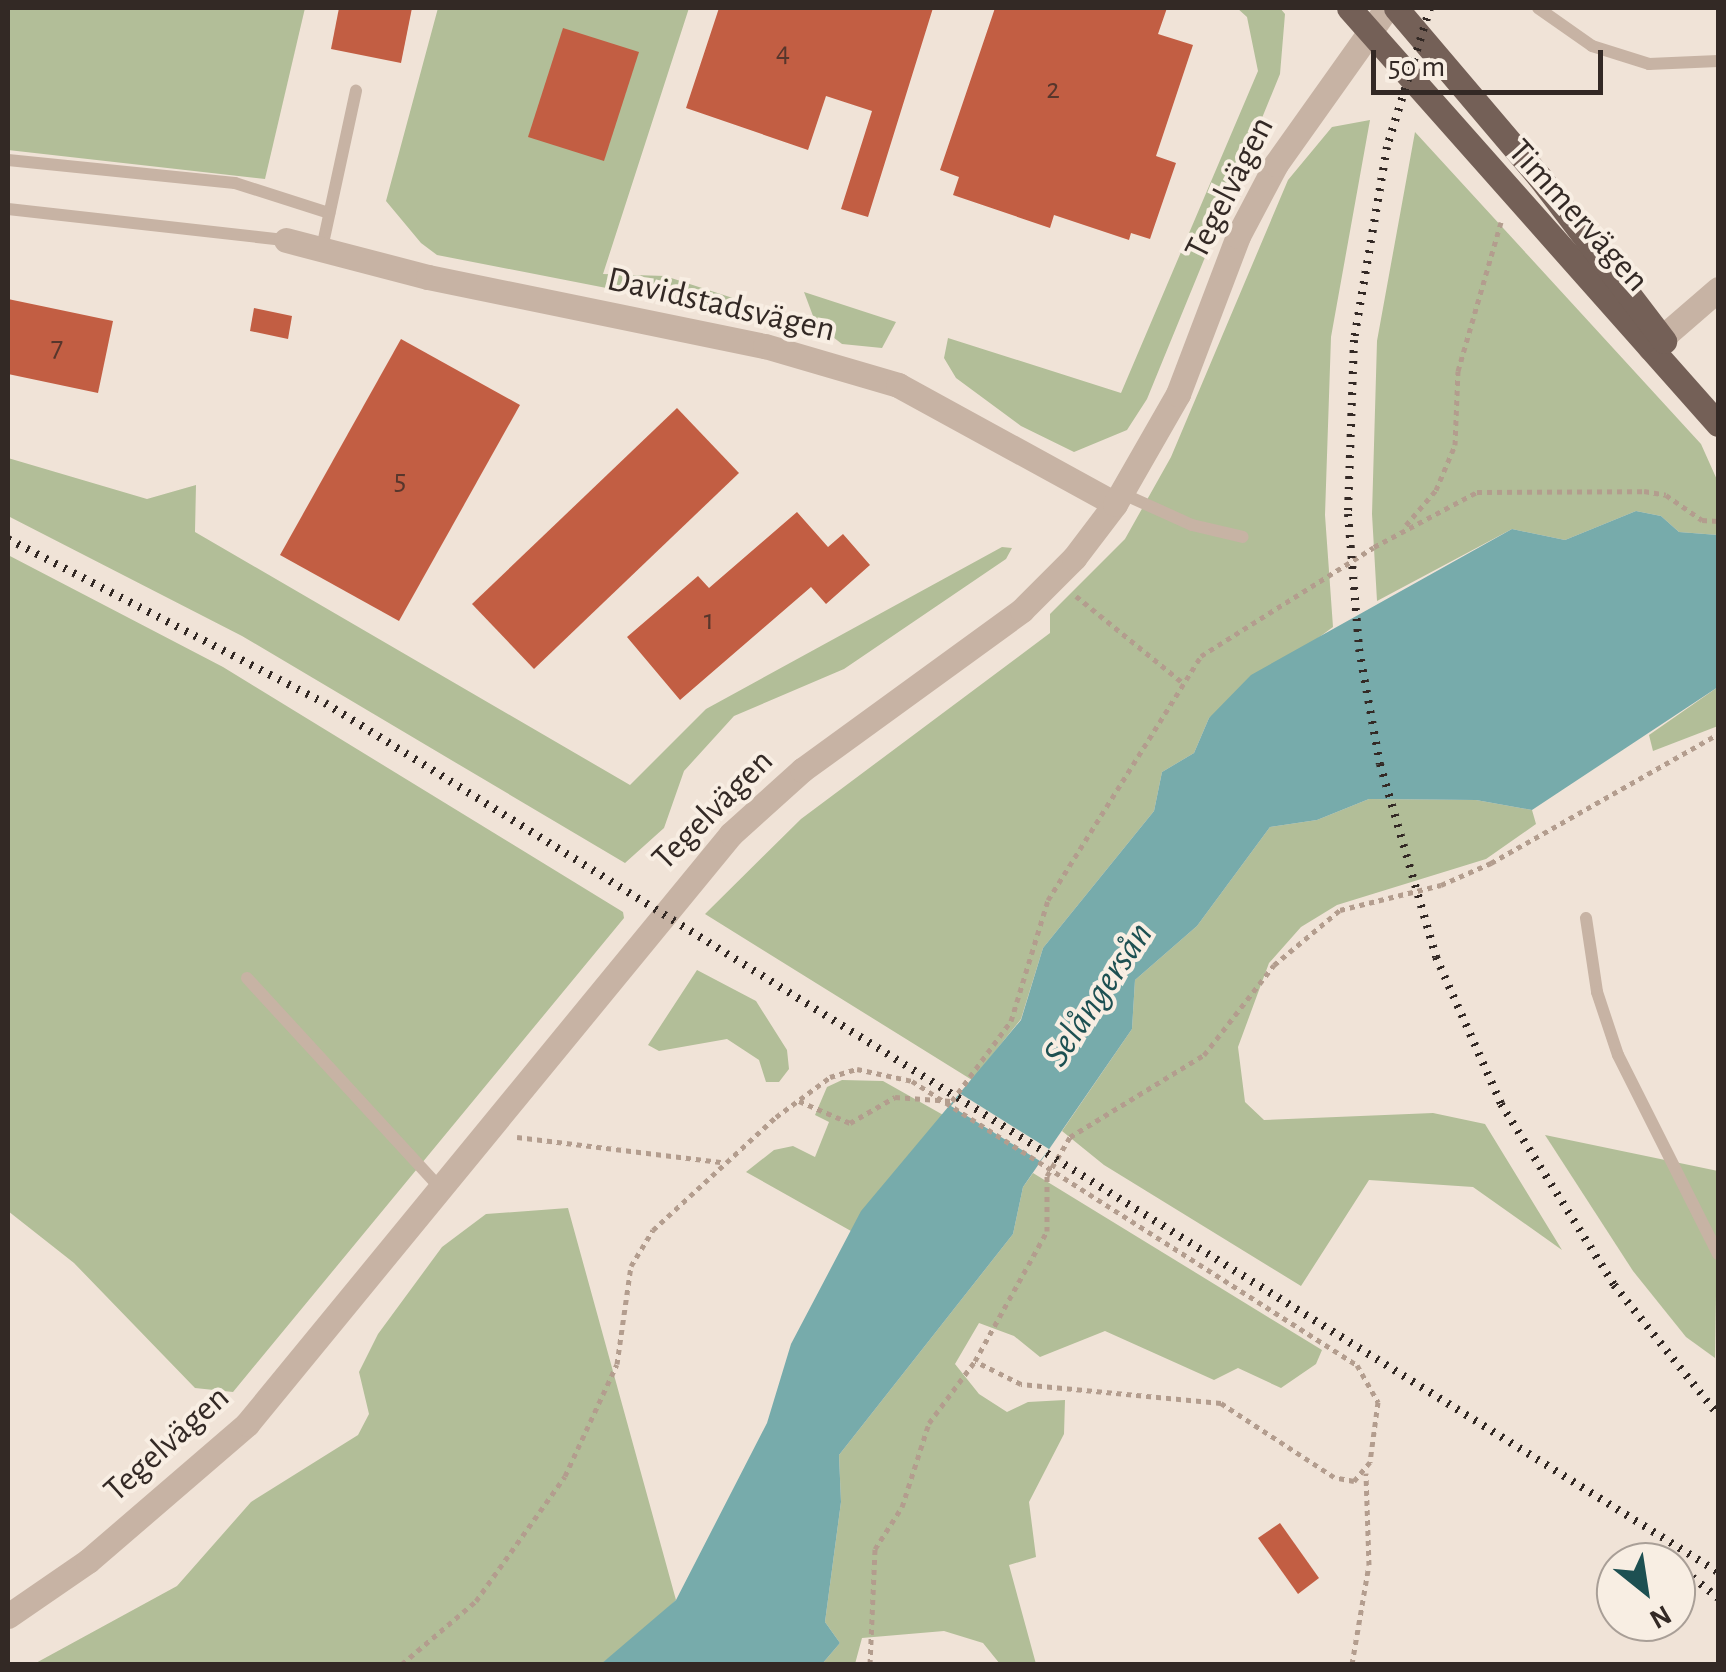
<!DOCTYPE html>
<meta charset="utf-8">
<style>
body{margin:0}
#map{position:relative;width:1726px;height:1672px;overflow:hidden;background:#f0e3d7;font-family:"Alegreya Sans",sans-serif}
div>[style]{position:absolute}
.green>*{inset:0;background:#b2be98}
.water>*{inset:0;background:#77abab}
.pier>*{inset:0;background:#f0e3d7}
.building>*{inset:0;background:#c25e43}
.path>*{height:5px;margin-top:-2.5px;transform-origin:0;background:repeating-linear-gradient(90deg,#b39d8e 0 5px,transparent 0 10px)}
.service>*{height:12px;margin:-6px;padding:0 6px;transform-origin:6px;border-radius:6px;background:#c7b3a4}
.minor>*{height:25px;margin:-12.5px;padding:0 12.5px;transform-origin:12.5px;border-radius:12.5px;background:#c7b3a4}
.primary>*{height:25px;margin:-12.5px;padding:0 12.5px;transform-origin:12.5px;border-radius:12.5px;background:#746057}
.rail>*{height:8px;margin-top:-4px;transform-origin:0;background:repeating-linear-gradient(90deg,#332925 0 2.5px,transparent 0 10.5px)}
span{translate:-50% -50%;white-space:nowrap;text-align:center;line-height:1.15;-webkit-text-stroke:8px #f8eee3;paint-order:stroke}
.number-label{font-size:30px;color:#57362c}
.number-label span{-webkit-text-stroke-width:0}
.street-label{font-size:35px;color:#332925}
.water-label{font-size:38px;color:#1d5052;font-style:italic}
.frame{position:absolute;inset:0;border:10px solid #332925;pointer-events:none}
.north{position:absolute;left:1596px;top:1542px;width:100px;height:100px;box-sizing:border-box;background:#f8eee3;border:2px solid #a99f97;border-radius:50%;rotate:150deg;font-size:28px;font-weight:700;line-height:40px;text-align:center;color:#332925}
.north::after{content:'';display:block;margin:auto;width:35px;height:45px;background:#1d5052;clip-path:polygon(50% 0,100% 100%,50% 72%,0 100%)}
.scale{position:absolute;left:1371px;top:50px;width:232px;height:45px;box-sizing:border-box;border:5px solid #332925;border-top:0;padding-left:12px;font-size:30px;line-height:35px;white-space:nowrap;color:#332925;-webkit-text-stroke:8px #f8eee3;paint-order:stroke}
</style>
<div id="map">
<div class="green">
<div style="clip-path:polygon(8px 8px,305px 8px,265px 179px,8px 150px)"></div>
<div style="clip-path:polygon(438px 8px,689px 8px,603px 274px,665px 276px,739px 300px,734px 313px,437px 255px,421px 243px,386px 201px)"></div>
<div style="clip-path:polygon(1237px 8px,1280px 8px,1285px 14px,1280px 74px,1147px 399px,1127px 430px,1074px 452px,1021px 426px,956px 378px,944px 358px,948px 338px,1121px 393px,1258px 71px,1247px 17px)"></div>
<div style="clip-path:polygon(1370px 120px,1331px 337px,1325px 515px,1333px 627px,1209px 718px,1194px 753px,1162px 772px,1154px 811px,1043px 948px,1021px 1019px,972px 1080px,705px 914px,801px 819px,1050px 633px,1050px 614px,1125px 539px,1171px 457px,1288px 180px,1332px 127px)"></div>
<div style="clip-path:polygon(1415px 132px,1701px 444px,1718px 482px,1718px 535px,1679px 532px,1661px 516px,1636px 511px,1565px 540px,1512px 529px,1377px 601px,1372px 514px,1377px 341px)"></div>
<div style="clip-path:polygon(804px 292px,896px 322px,882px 348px,842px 344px,816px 324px)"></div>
<div style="clip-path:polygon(8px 458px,147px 499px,196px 485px,195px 532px,630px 785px,706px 709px,1002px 547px,1012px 548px,1006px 559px,844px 669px,734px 716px,684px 771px,664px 828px,625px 863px,242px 636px,8px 516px)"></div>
<div style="clip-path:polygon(8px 555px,223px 667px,623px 912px,624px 918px,233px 1392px,195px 1388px,74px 1263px,8px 1211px)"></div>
<div style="clip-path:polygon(1718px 687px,1718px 726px,1653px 751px,1649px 735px)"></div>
<div style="clip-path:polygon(1369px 799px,1476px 800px,1532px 810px,1536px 824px,1486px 859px,1337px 905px,1301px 927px,1269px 963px,1238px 1047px,1245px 1102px,1264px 1120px,1433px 1113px,1485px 1124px,1562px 1250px,1473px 1187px,1369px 1180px,1301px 1286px,1104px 1165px,1062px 1131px,1132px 1029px,1135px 980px,1197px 926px,1270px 827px,1317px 820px)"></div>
<div style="clip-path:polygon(697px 970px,756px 1001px,787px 1050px,789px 1069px,779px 1082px,766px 1082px,759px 1060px,727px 1039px,659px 1051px,648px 1045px)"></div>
<div style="clip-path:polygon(842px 1080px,883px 1081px,945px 1116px,851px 1231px,746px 1172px,774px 1150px,793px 1146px,815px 1157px,829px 1122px,815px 1115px,827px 1087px)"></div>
<div style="clip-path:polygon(1545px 1135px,1718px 1171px,1715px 1358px,1686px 1337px,1633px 1271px)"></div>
<div style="clip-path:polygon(1033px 1173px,1322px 1350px,1316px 1364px,1281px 1388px,1238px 1368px,1214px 1380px,1105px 1331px,1040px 1357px,1014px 1336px,979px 1323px,955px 1364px,979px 1394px,1007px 1412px,1028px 1402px,1065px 1400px,1064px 1434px,1029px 1502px,1036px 1557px,1009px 1565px,1036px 1664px,1000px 1664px,983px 1643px,944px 1631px,862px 1638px,855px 1664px,822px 1664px,840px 1643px,825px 1622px,841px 1502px,839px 1455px,1013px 1234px,1023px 1187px)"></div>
<div style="clip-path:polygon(568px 1208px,676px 1600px,634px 1640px,601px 1664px,34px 1664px,177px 1586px,251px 1502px,358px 1435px,369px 1414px,359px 1372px,378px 1334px,442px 1247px,486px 1214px)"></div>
</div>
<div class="water">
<div style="clip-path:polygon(1636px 511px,1661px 516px,1679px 532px,1718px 535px,1718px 687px,1532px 810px,1476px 800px,1369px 799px,1317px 820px,1270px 827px,1197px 926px,1135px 980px,1132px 1029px,1023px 1187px,1013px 1234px,839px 1455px,841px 1502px,825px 1622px,840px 1643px,822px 1664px,601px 1664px,676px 1600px,767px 1423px,791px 1344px,861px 1211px,1021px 1020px,1043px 948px,1154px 811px,1162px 772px,1194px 753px,1209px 718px,1251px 675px,1512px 529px,1565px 540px)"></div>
</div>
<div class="pier">
<div style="clip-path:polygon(961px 1094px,1049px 1149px,1040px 1161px,951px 1106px)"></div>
</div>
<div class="building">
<div style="clip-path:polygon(339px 8px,412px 8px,401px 63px,331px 49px)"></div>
<div style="clip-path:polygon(719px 8px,933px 8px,868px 217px,841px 209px,872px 111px,826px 96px,808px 150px,686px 108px)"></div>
<div style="clip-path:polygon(995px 8px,1167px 8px,1158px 34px,1193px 45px,1156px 156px,1176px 163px,1150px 239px,1131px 233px,1129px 240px,1054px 215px,1050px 228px,953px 195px,959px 177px,940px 170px)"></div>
<div style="clip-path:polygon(563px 28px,639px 52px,604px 161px,528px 137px)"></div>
<div style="clip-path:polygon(8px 299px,113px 321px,98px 393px,8px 374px)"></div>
<div style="clip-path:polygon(254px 308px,292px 316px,288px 339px,250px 331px)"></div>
<div style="clip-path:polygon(401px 339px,520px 405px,399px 621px,280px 555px)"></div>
<div style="clip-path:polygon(677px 408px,739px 473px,534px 669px,472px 604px)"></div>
<div style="clip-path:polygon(797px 512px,828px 547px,843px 534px,870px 565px,826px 604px,811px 587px,680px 700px,627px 637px,698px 576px,709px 588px)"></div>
<div style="clip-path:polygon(1280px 1523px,1319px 1578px,1298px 1594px,1258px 1538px)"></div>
</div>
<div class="path">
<div style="left:1406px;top:525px;width:46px;rotate:-49.4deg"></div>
<div style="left:1436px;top:490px;width:49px;rotate:-67.1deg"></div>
<div style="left:1455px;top:445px;width:74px;rotate:-87.7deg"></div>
<div style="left:1458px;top:371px;width:155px;rotate:-73.9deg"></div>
<div style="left:1076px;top:596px;width:136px;rotate:39.1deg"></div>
<div style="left:799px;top:1101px;width:56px;rotate:23.3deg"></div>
<div style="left:850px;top:1123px;width:52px;rotate:-30deg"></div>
<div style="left:895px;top:1097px;width:57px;rotate:4deg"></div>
<div style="left:952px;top:1101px;width:99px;rotate:-53.6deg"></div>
<div style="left:1011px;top:1021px;width:127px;rotate:-73deg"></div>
<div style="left:1048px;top:900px;width:288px;rotate:-57.9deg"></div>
<div style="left:1201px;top:656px;width:204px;rotate:-32.2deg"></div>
<div style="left:1374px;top:547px;width:117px;rotate:-28.1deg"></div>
<div style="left:1477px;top:492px;width:167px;rotate:-0.3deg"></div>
<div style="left:1644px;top:491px;width:22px;rotate:10deg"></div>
<div style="left:1666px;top:495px;width:44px;rotate:34.8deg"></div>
<div style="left:1702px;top:520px;width:16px;rotate:4deg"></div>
<div style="left:517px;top:1137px;width:207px;rotate:7deg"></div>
<div style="left:402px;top:1664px;width:97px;rotate:-40.4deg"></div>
<div style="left:476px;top:1601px;width:153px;rotate:-54.5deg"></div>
<div style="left:565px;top:1476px;width:123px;rotate:-65.1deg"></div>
<div style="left:617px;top:1364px;width:99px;rotate:-81.9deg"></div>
<div style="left:631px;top:1266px;width:42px;rotate:-58.6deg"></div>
<div style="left:653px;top:1230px;width:167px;rotate:-42.6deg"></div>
<div style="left:776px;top:1117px;width:67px;rotate:-36.5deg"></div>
<div style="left:830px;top:1077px;width:28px;rotate:-17deg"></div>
<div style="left:857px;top:1069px;width:56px;rotate:12.3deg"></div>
<div style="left:912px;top:1081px;width:528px;rotate:32.55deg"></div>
<div style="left:1357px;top:1365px;width:43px;rotate:60.4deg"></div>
<div style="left:1378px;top:1402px;width:61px;rotate:97.6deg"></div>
<div style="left:1370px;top:1462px;width:25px;rotate:130deg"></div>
<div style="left:1354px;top:1481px;width:20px;rotate:-169deg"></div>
<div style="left:1334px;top:1477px;width:135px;rotate:-146.8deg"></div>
<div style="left:1221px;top:1403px;width:201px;rotate:-174.6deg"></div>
<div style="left:1021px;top:1384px;width:51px;rotate:-153.4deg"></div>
<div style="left:870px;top:1664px;width:115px;rotate:-87.5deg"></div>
<div style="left:875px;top:1549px;width:50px;rotate:-57.3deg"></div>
<div style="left:902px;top:1507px;width:88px;rotate:-72.2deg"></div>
<div style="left:929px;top:1423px;width:77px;rotate:-53.4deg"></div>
<div style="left:975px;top:1361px;width:149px;rotate:-61deg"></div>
<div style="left:1047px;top:1231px;width:55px;rotate:-90deg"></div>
<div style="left:1047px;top:1176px;width:45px;rotate:-59.5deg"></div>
<div style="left:1070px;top:1137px;width:157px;rotate:-31.5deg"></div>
<div style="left:1204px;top:1055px;width:114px;rotate:-52.1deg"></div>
<div style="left:1274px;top:965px;width:86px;rotate:-39.8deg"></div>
<div style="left:1340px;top:910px;width:104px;rotate:-13.9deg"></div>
<div style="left:1441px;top:885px;width:55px;rotate:-23.7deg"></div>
<div style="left:1491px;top:863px;width:261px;rotate:-29.6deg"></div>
<div style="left:1352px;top:1664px;width:100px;rotate:-80.3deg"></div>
<div style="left:1369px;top:1565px;width:92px;rotate:-91.9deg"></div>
</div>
<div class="service">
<div style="left:1538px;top:8px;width:66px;rotate:35.1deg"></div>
<div style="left:1592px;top:46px;width:60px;rotate:17.5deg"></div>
<div style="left:1649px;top:64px;width:69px;rotate:-2.5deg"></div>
<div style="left:8px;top:160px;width:228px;rotate:5.8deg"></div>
<div style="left:235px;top:183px;width:99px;rotate:17.7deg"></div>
<div style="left:8px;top:209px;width:280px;rotate:6.4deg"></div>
<div style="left:322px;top:248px;width:161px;rotate:-77.8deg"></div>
<div style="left:1121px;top:493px;width:78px;rotate:24.3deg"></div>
<div style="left:1192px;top:525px;width:52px;rotate:13.2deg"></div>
<div style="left:1586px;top:918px;width:75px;rotate:81.5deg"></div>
<div style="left:1597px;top:992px;width:66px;rotate:71.6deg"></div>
<div style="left:1618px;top:1055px;width:223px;rotate:63.3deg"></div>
<div style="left:247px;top:978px;width:284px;rotate:47.4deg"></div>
</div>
<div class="minor">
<div style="left:286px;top:240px;width:147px;rotate:14.6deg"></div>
<div style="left:428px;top:277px;width:344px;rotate:11.6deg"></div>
<div style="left:765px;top:346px;width:139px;rotate:16.3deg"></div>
<div style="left:898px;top:385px;width:247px;rotate:28.7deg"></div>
<div style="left:1650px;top:348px;width:90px;rotate:-40.9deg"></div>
<div style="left:8px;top:1616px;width:97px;rotate:-34.5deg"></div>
<div style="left:88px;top:1561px;width:210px;rotate:-40.7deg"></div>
<div style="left:247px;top:1424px;width:763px;rotate:-50.64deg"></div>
<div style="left:731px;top:834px;width:96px;rotate:-42deg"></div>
<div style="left:802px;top:770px;width:272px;rotate:-36deg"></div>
<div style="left:1022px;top:610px;width:74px;rotate:-45deg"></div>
<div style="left:1074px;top:558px;width:68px;rotate:-52.8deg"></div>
<div style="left:1115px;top:504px;width:127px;rotate:-60.2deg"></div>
<div style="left:1178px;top:394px;width:169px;rotate:-69.2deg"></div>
<div style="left:1238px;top:236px;width:81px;rotate:-62.2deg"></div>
<div style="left:1276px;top:164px;width:191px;rotate:-54.6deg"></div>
</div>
<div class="primary">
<div style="left:1349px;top:8px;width:556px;rotate:48.43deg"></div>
<div style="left:1396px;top:8px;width:223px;rotate:49.7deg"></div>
<div style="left:1540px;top:178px;width:205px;rotate:52.7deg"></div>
</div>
<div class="rail">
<div style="left:1430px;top:8px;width:145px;rotate:107.2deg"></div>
<div style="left:1387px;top:147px;width:196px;rotate:99.7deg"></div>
<div style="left:1354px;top:340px;width:174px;rotate:92deg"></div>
<div style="left:1348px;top:514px;width:135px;rotate:85.3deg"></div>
<div style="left:1359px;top:649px;width:117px;rotate:79.7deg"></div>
<div style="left:1380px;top:764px;width:201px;rotate:73.8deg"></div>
<div style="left:1436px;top:957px;width:161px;rotate:66.1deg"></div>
<div style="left:1501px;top:1104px;width:213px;rotate:58deg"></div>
<div style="left:1614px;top:1285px;width:166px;rotate:51.3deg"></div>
<div style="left:8px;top:539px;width:357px;rotate:27.4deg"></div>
<div style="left:325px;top:703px;width:1642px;rotate:31.96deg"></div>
<div style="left:1676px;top:1564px;width:54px;rotate:39deg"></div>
</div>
<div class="number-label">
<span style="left:783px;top:52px">4</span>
<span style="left:1053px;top:89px">2</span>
<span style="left:57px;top:347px">7</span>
<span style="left:400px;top:480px">5</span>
<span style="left:709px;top:620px">1</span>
</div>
<div class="street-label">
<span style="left:1230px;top:188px;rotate:-63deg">Tegelvägen</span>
<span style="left:1578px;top:216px;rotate:48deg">Timmervägen</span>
<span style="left:721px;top:305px;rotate:13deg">Davidstadsvägen</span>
<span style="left:713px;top:810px;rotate:-45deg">Tegelvägen</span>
<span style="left:167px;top:1444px;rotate:-42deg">Tegelvägen</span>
</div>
<div class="water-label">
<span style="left:1099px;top:995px;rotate:-56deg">Selångersån</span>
</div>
<div class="frame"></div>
<div class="north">N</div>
<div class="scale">50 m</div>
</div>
